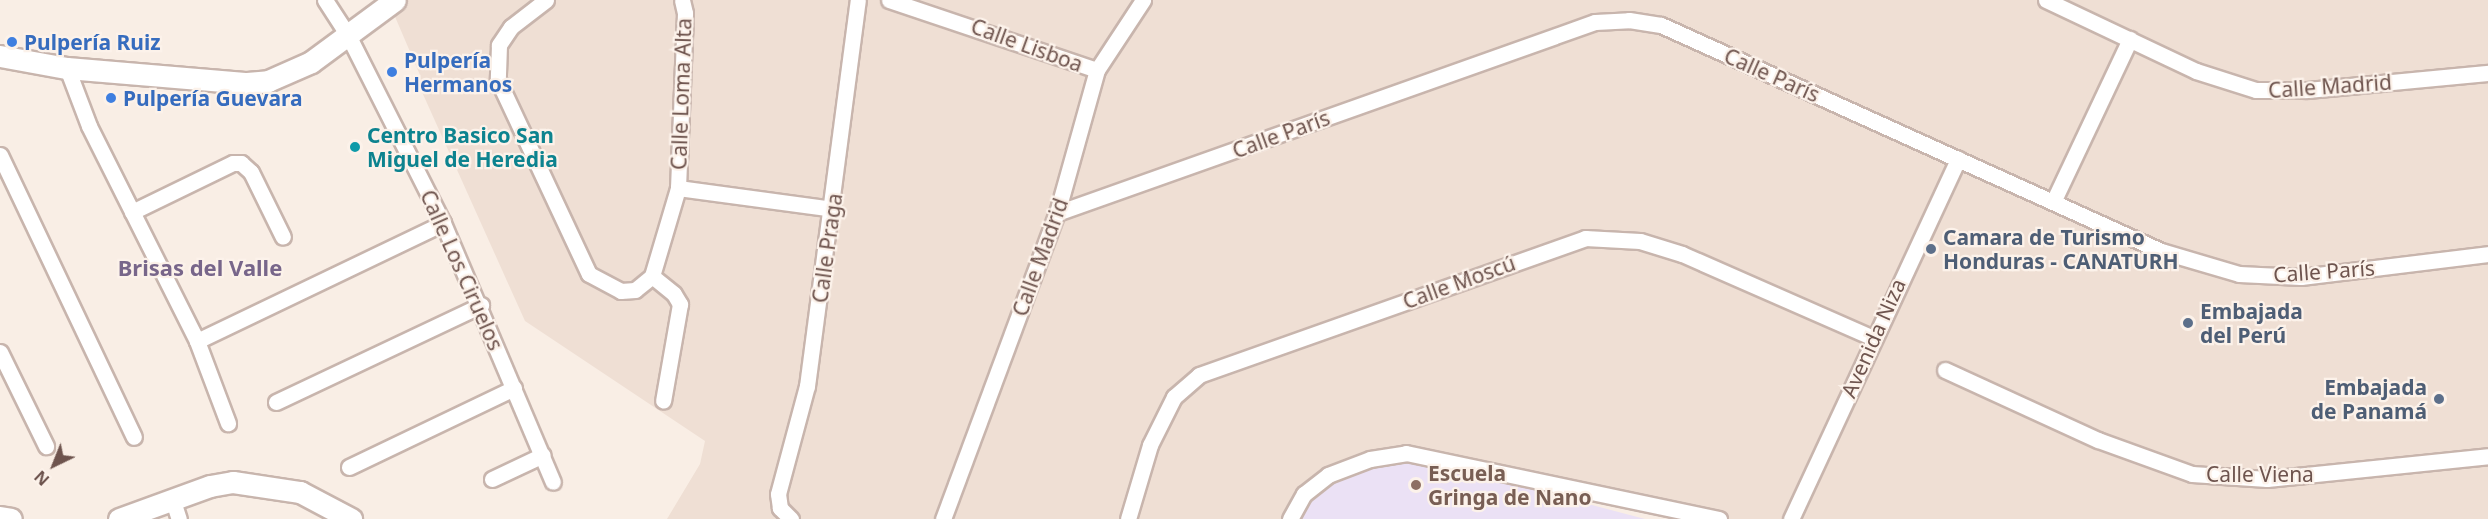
<!DOCTYPE html>
<meta charset="utf-8">
<style>
body{margin:0}
#map{position:relative;width:2488px;height:519px;overflow:hidden;background:#f9eee5;font-family:"Noto Sans",sans-serif}
div>[style]{position:absolute}
.residential>*{inset:0;background:#efdfd4}
.education>*{inset:0;background:#ebe1f5}
.roads{filter:drop-shadow(2px 0 #c8b5ad) drop-shadow(-2px 0 #c8b5ad) drop-shadow(0 2px #c8b5ad) drop-shadow(0 -2px #c8b5ad)}
.street>*{height:15px;margin:-7.5px;padding:0 7.5px;transform-origin:7.5px;border-radius:7.5px;background:#fff}
.secondary>*{height:21px;margin:-10.5px;padding:0 10.5px;transform-origin:10.5px;border-radius:10.5px;background:#fff}
.dots>*{width:16px;height:16px;translate:-50% -50%;box-sizing:border-box;border:3px solid #fcf2ea;border-radius:50%}
span{translate:-50% -50%;white-space:nowrap;text-align:center;line-height:1.15;-webkit-text-stroke:4.5px #fcf2ea;paint-order:stroke}
.shop-label{font-size:21px;color:#366cbe;font-weight:700}
.left{translate:0 -50%;text-align:left}
.street-label{font-size:21px;color:#6e544e}
.culture-label{font-size:21px;color:#0d838f;font-weight:700}
.service-label{font-size:21px;color:#4e5e75;font-weight:700}
.right{translate:-100% -50%;text-align:right}
.education-label{font-size:21px;color:#785e54;font-weight:700}
.neighbourhood-label{font-size:22px;color:#78668a;font-weight:700}
.north{position:absolute;left:24px;top:435px;width:60px;height:60px;-webkit-text-stroke:4px #fcf2ea;paint-order:stroke;rotate:223deg;font-size:16px;font-weight:700;line-height:24px;text-align:center;color:#6e544e}
.north::after{content:'';display:block;margin:auto;width:21px;height:27px;background:#6e544e;clip-path:polygon(50% 0,100% 100%,50% 72%,0 100%)}
</style>
<div id="map">
<div class="residential">
<div style="clip-path:polygon(396px 0,2488px 0,2488px 519px,1721px 519px,1406px 453px,1290px 519px,667px 519px,700px 464px,705px 441px,525px 321px,422px 92px,420px 75px,390px 5px)"></div>
</div>
<div class="education">
<div style="clip-path:polygon(1406px 453px,1550px 494px,1645px 519px,1290px 519px,1328px 475px)"></div>
</div>
<div class="roads">
<div class="street">
<div style="left:325px;top:0;width:44px;rotate:57deg"></div>
<div style="left:349px;top:37px;width:208px;rotate:63.2deg"></div>
<div style="left:443px;top:223px;width:281px;rotate:67deg"></div>
<div style="left:546px;top:0;width:44px;rotate:142.4deg"></div>
<div style="left:511px;top:27px;width:22px;rotate:124deg"></div>
<div style="left:499px;top:45px;width:35px;rotate:92deg"></div>
<div style="left:498px;top:80px;width:214px;rotate:64.9deg"></div>
<div style="left:589px;top:274px;width:36px;rotate:28deg"></div>
<div style="left:621px;top:291px;width:14px;rotate:-4deg"></div>
<div style="left:635px;top:290px;width:22px;rotate:-39deg"></div>
<div style="left:652px;top:276px;width:92px;rotate:-73.5deg"></div>
<div style="left:678px;top:188px;width:175px;rotate:-87.7deg"></div>
<div style="left:685px;top:13px;width:13px;rotate:-103deg"></div>
<div style="left:889px;top:0;width:219px;rotate:18.6deg"></div>
<div style="left:2046px;top:0;width:166px;rotate:25.3deg"></div>
<div style="left:2196px;top:71px;width:63px;rotate:17.6deg"></div>
<div style="left:2256px;top:90px;width:51px"></div>
<div style="left:2307px;top:90px;width:182px;rotate:-5.4deg"></div>
<div style="left:67px;top:68px;width:62px;rotate:69.2deg"></div>
<div style="left:89px;top:126px;width:241px;rotate:63.3deg"></div>
<div style="left:197px;top:341px;width:88px;rotate:69.3deg"></div>
<div style="left:0;top:155px;width:312px;rotate:64.6deg"></div>
<div style="left:678px;top:188px;width:156px;rotate:7.7deg"></div>
<div style="left:2054px;top:200px;width:178px;rotate:-64.7deg"></div>
<div style="left:132px;top:212px;width:112px;rotate:-25.9deg"></div>
<div style="left:233px;top:163px;width:8px"></div>
<div style="left:241px;top:163px;width:13px;rotate:42deg"></div>
<div style="left:251px;top:172px;width:72px;rotate:63.8deg"></div>
<div style="left:1057px;top:213px;width:571px;rotate:-19.55deg"></div>
<div style="left:1595px;top:22px;width:34px;rotate:-3deg"></div>
<div style="left:1629px;top:20px;width:32px;rotate:9deg"></div>
<div style="left:1661px;top:25px;width:549px;rotate:24.32deg"></div>
<div style="left:2161px;top:251px;width:81px;rotate:16.4deg"></div>
<div style="left:2239px;top:274px;width:62px;rotate:2.8deg"></div>
<div style="left:2301px;top:277px;width:188px;rotate:-7deg"></div>
<div style="left:652px;top:276px;width:28px;rotate:39deg"></div>
<div style="left:674px;top:294px;width:12px;rotate:59deg"></div>
<div style="left:680px;top:304px;width:98px;rotate:99.9deg"></div>
<div style="left:197px;top:341px;width:273px;rotate:-25.6deg"></div>
<div style="left:0;top:352px;width:105px;rotate:63.9deg"></div>
<div style="left:1945px;top:370px;width:168px;rotate:24.6deg"></div>
<div style="left:2098px;top:440px;width:100px;rotate:19.9deg"></div>
<div style="left:2192px;top:474px;width:75px;rotate:3.8deg"></div>
<div style="left:2267px;top:479px;width:222px;rotate:-5.9deg"></div>
<div style="left:276px;top:402px;width:227px;rotate:-25.3deg"></div>
<div style="left:349px;top:467px;width:183px;rotate:-25.6deg"></div>
<div style="left:492px;top:479px;width:56px;rotate:-25.2deg"></div>
<div style="left:173px;top:501px;width:19px;rotate:72deg"></div>
<div style="left:791px;top:519px;width:16px;rotate:-135deg"></div>
<div style="left:780px;top:508px;width:14px;rotate:-98deg"></div>
<div style="left:778px;top:494px;width:112px;rotate:-75deg"></div>
<div style="left:807px;top:386px;width:389px;rotate:-82.5deg"></div>
<div style="left:943px;top:519px;width:327px;rotate:-69.6deg"></div>
<div style="left:1057px;top:213px;width:148px;rotate:-74.4deg"></div>
<div style="left:1097px;top:70px;width:84px;rotate:-56.7deg"></div>
<div style="left:1128px;top:519px;width:77px;rotate:-73.4deg"></div>
<div style="left:1150px;top:445px;width:54px;rotate:-63.4deg"></div>
<div style="left:1174px;top:397px;width:33px;rotate:-41deg"></div>
<div style="left:1199px;top:375px;width:410px;rotate:-19.5deg"></div>
<div style="left:1585px;top:238px;width:55px;rotate:3.1deg"></div>
<div style="left:1640px;top:241px;width:44px;rotate:17.2deg"></div>
<div style="left:1682px;top:254px;width:209px;rotate:23.7deg"></div>
<div style="left:1290px;top:519px;width:29px;rotate:-61deg"></div>
<div style="left:1304px;top:494px;width:31px;rotate:-38deg"></div>
<div style="left:1328px;top:475px;width:45px;rotate:-20.9deg"></div>
<div style="left:1370px;top:459px;width:36px;rotate:-9deg"></div>
<div style="left:1406px;top:453px;width:320px;rotate:11.9deg"></div>
<div style="left:1791px;top:519px;width:397px;rotate:-65.1deg"></div>
</div>
<div class="secondary">
<div style="left:0;top:56px;width:68px;rotate:10.2deg"></div>
<div style="left:67px;top:68px;width:181px;rotate:4.8deg"></div>
<div style="left:247px;top:83px;width:21px;rotate:-5deg"></div>
<div style="left:268px;top:81px;width:47px;rotate:-23.8deg"></div>
<div style="left:311px;top:62px;width:104px;rotate:-36.4deg"></div>
<div style="left:0;top:517px;width:11px;rotate:10deg"></div>
<div style="left:119px;top:519px;width:97px;rotate:-19.9deg"></div>
<div style="left:210px;top:486px;width:23px;rotate:-10deg"></div>
<div style="left:233px;top:482px;width:68px;rotate:8.5deg"></div>
<div style="left:300px;top:492px;width:58px;rotate:27.9deg"></div>
</div>
</div>
<div class="dots">
<div style="left:12px;top:42px;background:#3f7fe0"></div>
<div style="left:392px;top:72px;background:#3f7fe0"></div>
<div style="left:111px;top:98px;background:#3f7fe0"></div>
<div style="left:355px;top:147px;background:#0f9aa8"></div>
<div style="left:1931px;top:249px;background:#5c6f8a"></div>
<div style="left:2188px;top:323px;background:#5c6f8a"></div>
<div style="left:2439px;top:399px;background:#5c6f8a"></div>
<div style="left:1416px;top:485px;background:#8d6e63"></div>
</div>
<div class="shop-label">
<span class="left" style="left:24px;top:42px">Pulpería Ruiz</span>
<span class="left" style="left:404px;top:72px">Pulpería<br>Hermanos</span>
<span class="left" style="left:123px;top:98px">Pulpería Guevara</span>
</div>
<div class="street-label">
<span style="left:1027px;top:45px;rotate:20deg">Calle Lisboa</span>
<span style="left:1772px;top:75px;rotate:24deg">Calle París</span>
<span style="left:2330px;top:86px;rotate:-4deg">Calle Madrid</span>
<span style="left:681px;top:94px;rotate:-88deg">Calle Loma Alta</span>
<span style="left:1281px;top:134px;rotate:-20deg">Calle París</span>
<span style="left:827px;top:248px;rotate:-82deg">Calle Praga</span>
<span style="left:1040px;top:257px;rotate:-70deg">Calle Madrid</span>
<span style="left:462px;top:270px;rotate:66deg">Calle Los Ciruelos</span>
<span style="left:2324px;top:271px;rotate:-4deg">Calle París</span>
<span style="left:1459px;top:282px;rotate:-20deg">Calle Moscú</span>
<span style="left:1873px;top:338px;rotate:-66deg">Avenida Niza</span>
<span style="left:2260px;top:474px">Calle Viena</span>
</div>
<div class="culture-label">
<span class="left" style="left:367px;top:147px">Centro Basico San<br>Miguel de Heredia</span>
</div>
<div class="service-label">
<span class="left" style="left:1943px;top:249px">Camara de Turismo<br>Honduras - CANATURH</span>
<span class="left" style="left:2200px;top:323px">Embajada<br>del Perú</span>
<span class="right" style="left:2427px;top:399px">Embajada<br>de Panamá</span>
</div>
<div class="education-label">
<span class="left" style="left:1428px;top:485px">Escuela<br>Gringa de Nano</span>
</div>
<div class="neighbourhood-label">
<span style="left:200px;top:268px">Brisas del Valle</span>
</div>
<div class="north">N</div>
</div>
